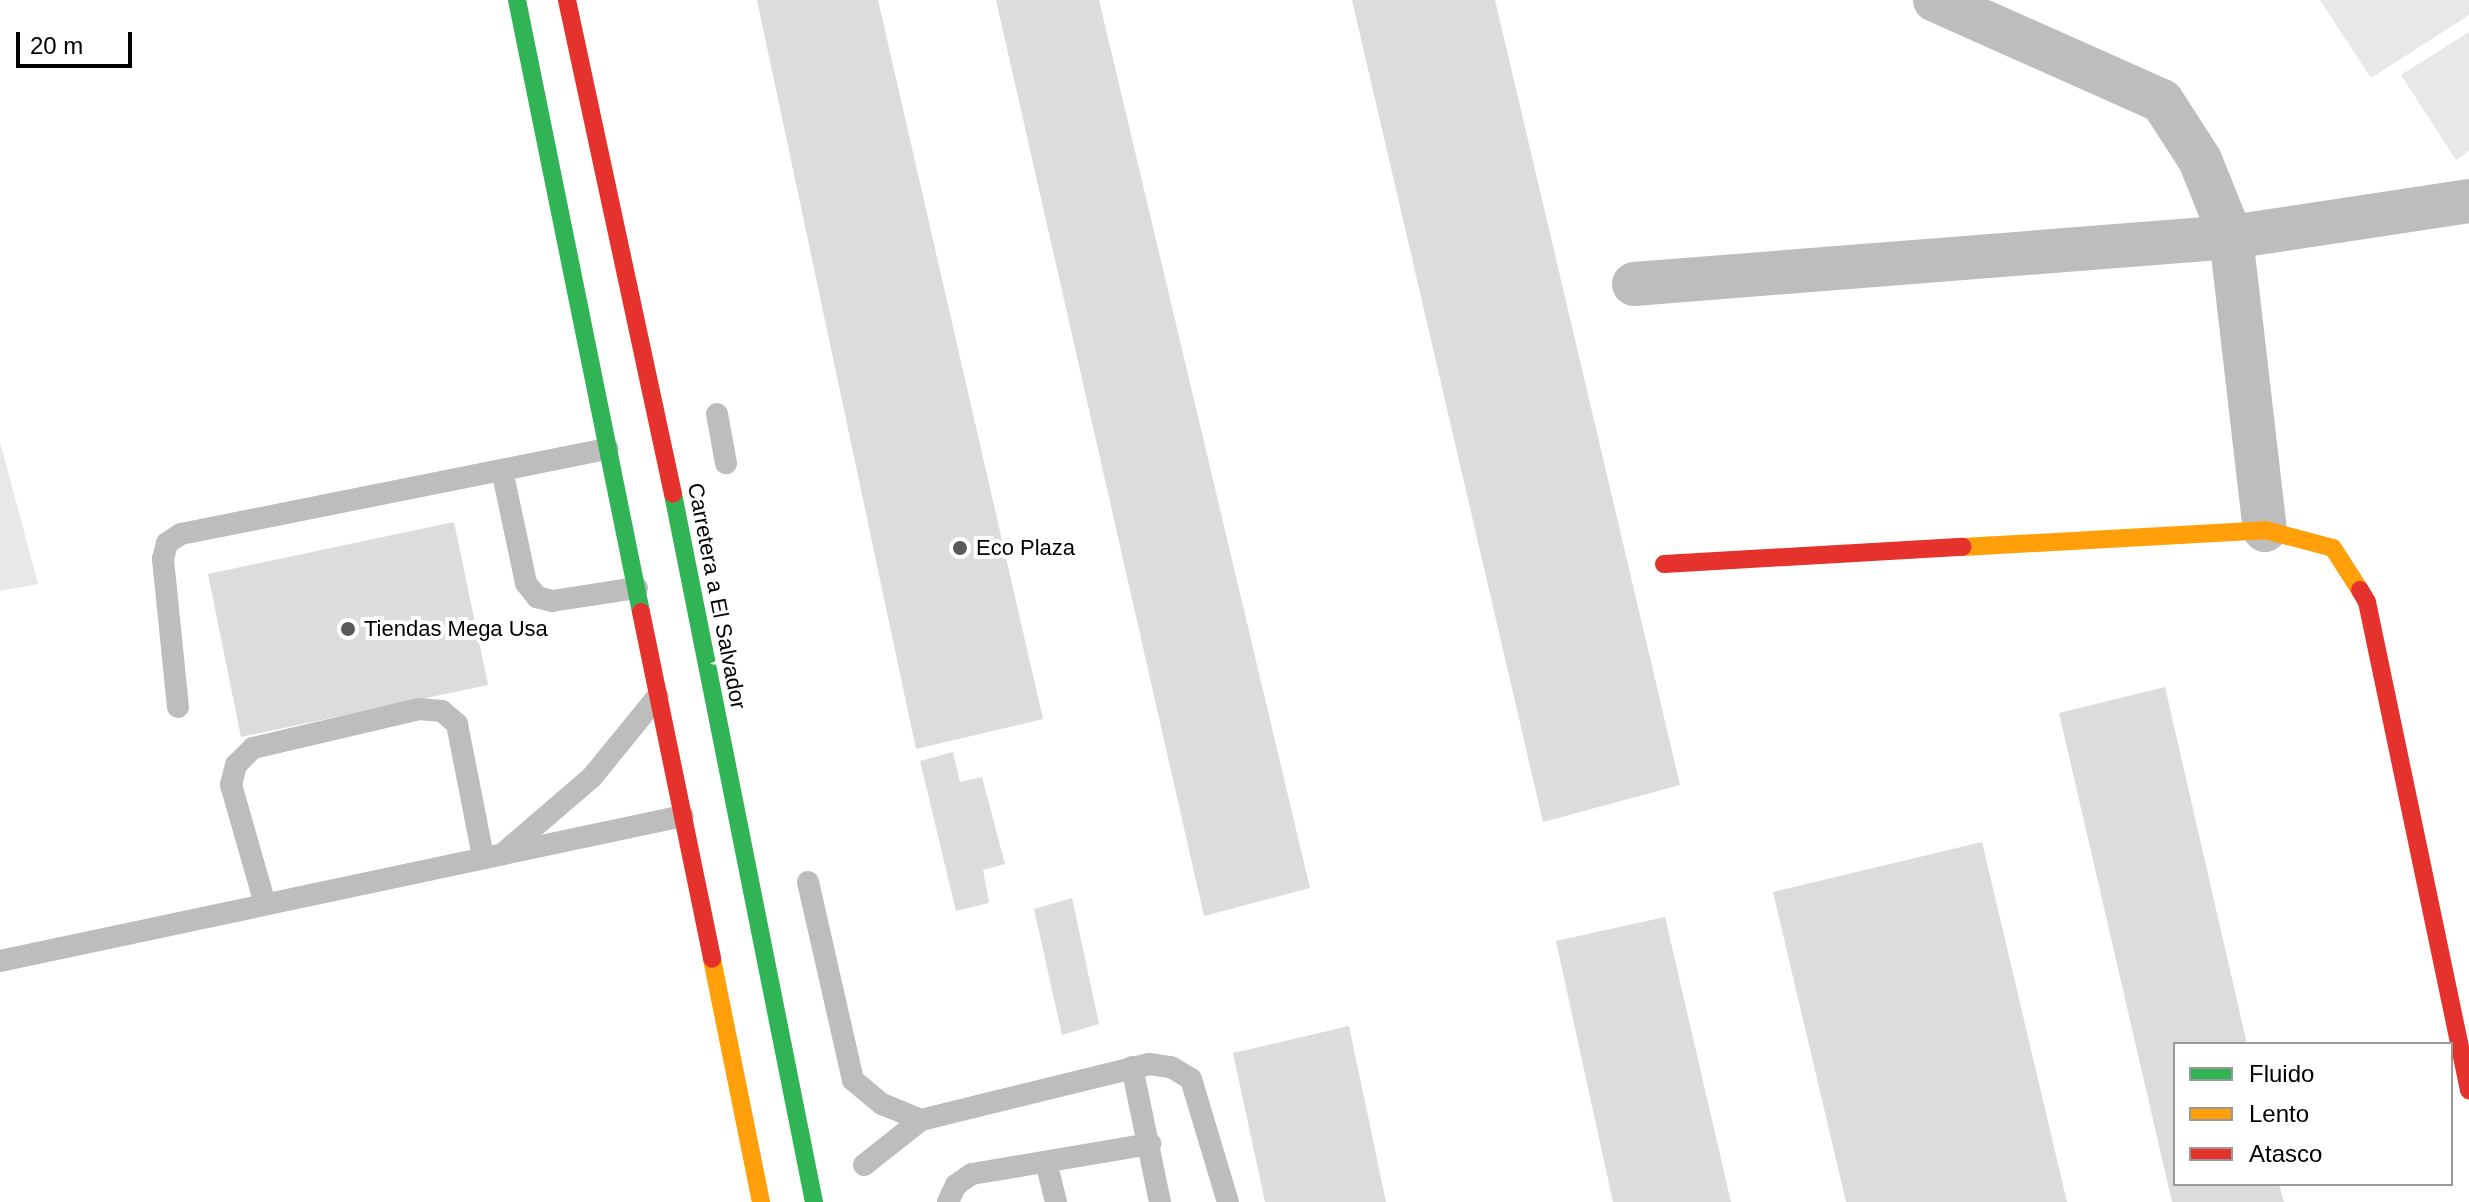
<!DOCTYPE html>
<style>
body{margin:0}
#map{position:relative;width:2469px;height:1202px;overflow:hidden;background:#fff;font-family:Helvetica,sans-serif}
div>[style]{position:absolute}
.green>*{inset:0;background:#e8e8e8}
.building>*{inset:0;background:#dcdcdc}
.lane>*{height:22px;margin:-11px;padding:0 11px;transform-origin:11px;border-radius:11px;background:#bdbdbd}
.street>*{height:44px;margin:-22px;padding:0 22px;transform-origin:22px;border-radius:22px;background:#bdbdbd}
.fast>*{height:18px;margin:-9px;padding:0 9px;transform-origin:9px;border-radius:9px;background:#30b455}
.slow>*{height:18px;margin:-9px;padding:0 9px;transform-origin:9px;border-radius:9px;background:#ff9f0a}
.jam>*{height:18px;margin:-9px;padding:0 9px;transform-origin:9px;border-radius:9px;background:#e5322d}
.dots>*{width:22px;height:22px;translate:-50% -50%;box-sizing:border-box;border:4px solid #fff;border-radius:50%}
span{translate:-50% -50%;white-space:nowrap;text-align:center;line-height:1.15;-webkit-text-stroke:8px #fff;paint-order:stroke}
.poi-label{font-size:22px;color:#000}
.left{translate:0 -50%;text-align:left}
.street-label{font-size:22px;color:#000}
.legend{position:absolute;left:2173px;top:1042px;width:280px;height:144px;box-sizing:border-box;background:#fff;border:2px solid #999;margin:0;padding:10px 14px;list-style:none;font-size:24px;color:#000}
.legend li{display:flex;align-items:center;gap:16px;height:40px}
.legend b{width:40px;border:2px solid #999}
.scale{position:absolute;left:16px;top:32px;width:116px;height:36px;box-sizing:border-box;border:4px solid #000;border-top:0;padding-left:10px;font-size:24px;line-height:28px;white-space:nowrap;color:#000;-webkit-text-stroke:6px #fff;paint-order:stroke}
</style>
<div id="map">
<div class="green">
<div style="clip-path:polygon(2320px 0,2469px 0,2469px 15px,2371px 78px)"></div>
<div style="clip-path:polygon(2469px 32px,2469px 151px,2456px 160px,2401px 75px)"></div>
<div style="clip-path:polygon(0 442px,38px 584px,0 591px)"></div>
</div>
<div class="building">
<div style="clip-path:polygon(757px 0,878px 0,1043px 719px,916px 749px)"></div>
<div style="clip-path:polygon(996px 0,1099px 0,1310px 888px,1204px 916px)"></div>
<div style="clip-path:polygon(1352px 0,1495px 0,1680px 785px,1543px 822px)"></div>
<div style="clip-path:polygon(454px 522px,488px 685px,241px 737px,208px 574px)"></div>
<div style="clip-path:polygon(2165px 687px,2247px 1044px,2175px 1044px,2175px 1184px,2279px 1184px,2284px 1202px,2172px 1202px,2059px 713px)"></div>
<div style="clip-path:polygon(953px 752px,960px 782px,982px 777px,1005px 864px,983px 870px,989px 903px,956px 911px,920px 761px)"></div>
<div style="clip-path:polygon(1982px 842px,2067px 1202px,1846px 1202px,1773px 892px)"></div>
<div style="clip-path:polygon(1072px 898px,1099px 1024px,1062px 1035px,1034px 909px)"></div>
<div style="clip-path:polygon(1665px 917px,1731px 1202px,1613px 1202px,1556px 941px)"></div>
<div style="clip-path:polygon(1349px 1026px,1386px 1202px,1265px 1202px,1233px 1053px)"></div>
</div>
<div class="lane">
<div style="left:717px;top:414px;width:50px;rotate:79.6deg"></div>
<div style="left:502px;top:470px;width:116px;rotate:78deg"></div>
<div style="left:526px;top:583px;width:18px;rotate:52deg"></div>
<div style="left:537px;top:597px;width:16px;rotate:15deg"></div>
<div style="left:552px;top:601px;width:86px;rotate:-8.7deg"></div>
<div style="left:178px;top:707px;width:149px;rotate:-95.8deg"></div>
<div style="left:163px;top:559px;width:16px;rotate:-76deg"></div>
<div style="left:167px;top:543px;width:17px;rotate:-33deg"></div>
<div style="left:181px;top:534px;width:435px;rotate:-11.3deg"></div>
<div style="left:506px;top:851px;width:113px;rotate:-40.7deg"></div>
<div style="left:592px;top:777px;width:104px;rotate:-50.8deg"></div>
<div style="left:808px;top:882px;width:203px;rotate:77.2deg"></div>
<div style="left:853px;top:1080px;width:38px;rotate:40deg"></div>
<div style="left:882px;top:1104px;width:42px;rotate:22.3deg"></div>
<div style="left:265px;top:904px;width:124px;rotate:-105.9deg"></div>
<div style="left:231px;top:785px;width:21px;rotate:-76deg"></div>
<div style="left:236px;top:765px;width:24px;rotate:-45deg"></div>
<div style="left:253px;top:748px;width:171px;rotate:-13.2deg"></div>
<div style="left:419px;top:709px;width:23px;rotate:5deg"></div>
<div style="left:442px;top:711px;width:20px;rotate:41deg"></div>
<div style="left:457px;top:724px;width:136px;rotate:78.9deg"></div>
<div style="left:0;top:961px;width:698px;rotate:-11.99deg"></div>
<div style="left:1132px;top:1067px;width:138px;rotate:78.3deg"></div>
<div style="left:1046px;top:1162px;width:41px;rotate:76deg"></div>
<div style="left:864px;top:1165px;width:73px;rotate:-38.3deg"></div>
<div style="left:921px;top:1120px;width:235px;rotate:-13.8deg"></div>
<div style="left:1149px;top:1064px;width:22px;rotate:8deg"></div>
<div style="left:1171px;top:1067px;width:23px;rotate:31deg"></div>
<div style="left:1191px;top:1079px;width:128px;rotate:73.3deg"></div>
<div style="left:948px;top:1202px;width:19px;rotate:-65deg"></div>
<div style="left:956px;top:1185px;width:19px;rotate:-35deg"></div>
<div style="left:972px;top:1174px;width:181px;rotate:-9.6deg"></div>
</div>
<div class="street">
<div style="left:1935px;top:0;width:248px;rotate:24deg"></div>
<div style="left:2162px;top:101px;width:70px;rotate:57.2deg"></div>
<div style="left:2200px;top:160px;width:83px;rotate:68.1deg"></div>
<div style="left:2231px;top:237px;width:241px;rotate:-8.6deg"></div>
<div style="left:1634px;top:284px;width:599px;rotate:-4.5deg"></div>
<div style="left:2231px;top:237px;width:295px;rotate:83.4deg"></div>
</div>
<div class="fast">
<div style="left:517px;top:0;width:624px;rotate:78.55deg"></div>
<div style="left:673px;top:494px;width:722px;rotate:78.74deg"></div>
</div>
<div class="slow">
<div style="left:1963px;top:547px;width:302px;rotate:-3.2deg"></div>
<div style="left:2265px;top:530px;width:70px;rotate:14.8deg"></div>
<div style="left:2333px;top:548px;width:50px;rotate:57.3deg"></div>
<div style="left:712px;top:959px;width:248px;rotate:78.6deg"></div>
</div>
<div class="jam">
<div style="left:567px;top:0;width:505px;rotate:77.89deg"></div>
<div style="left:1664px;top:564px;width:299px;rotate:-3.3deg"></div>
<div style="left:2360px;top:590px;width:14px;rotate:60deg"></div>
<div style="left:2367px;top:602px;width:499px;rotate:78.2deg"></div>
<div style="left:641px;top:612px;width:354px;rotate:78.4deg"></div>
</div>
<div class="dots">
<div style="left:960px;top:548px;background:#595959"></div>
<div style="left:348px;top:629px;background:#595959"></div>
</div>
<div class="poi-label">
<span class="left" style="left:976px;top:548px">Eco Plaza</span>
<span class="left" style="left:364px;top:629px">Tiendas Mega Usa</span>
</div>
<div class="street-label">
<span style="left:717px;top:596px;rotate:79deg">Carretera a El Salvador</span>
</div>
<ul class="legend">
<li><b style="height:10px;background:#30b455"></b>Fluido</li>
<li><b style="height:10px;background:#ff9f0a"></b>Lento</li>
<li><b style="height:10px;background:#e5322d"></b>Atasco</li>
</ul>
<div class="scale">20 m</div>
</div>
